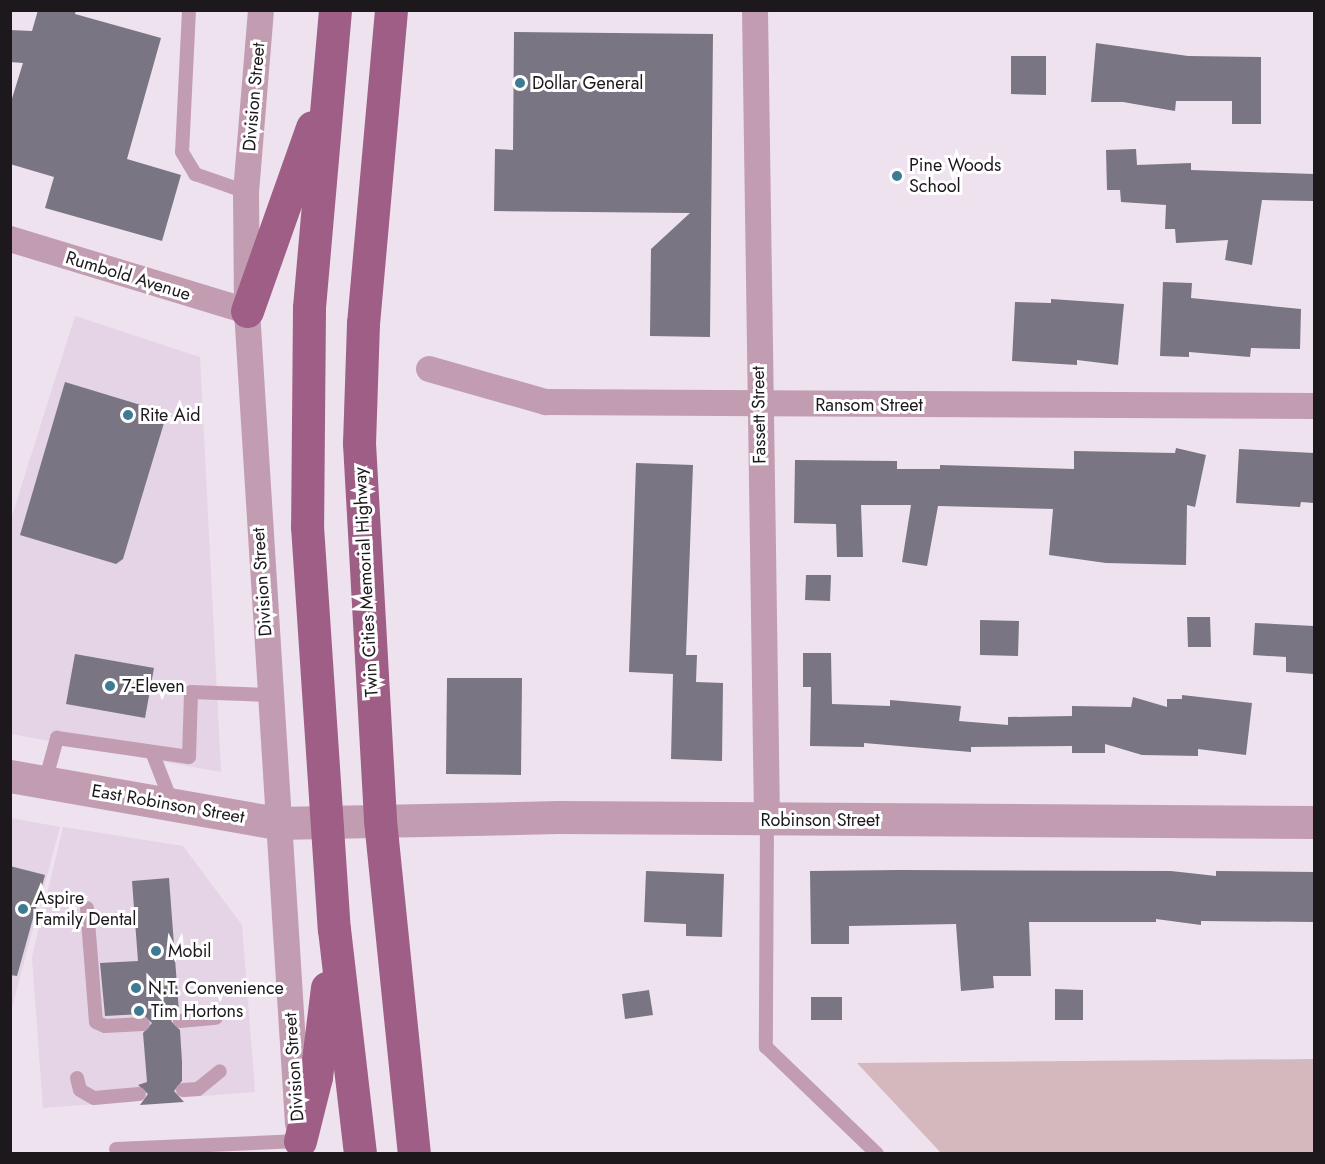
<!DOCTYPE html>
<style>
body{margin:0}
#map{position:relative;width:1325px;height:1164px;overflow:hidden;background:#eee2ef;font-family:Jost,sans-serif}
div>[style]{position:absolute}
.built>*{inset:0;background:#e4d4e6}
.green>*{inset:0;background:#d4b8be}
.building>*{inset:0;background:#7a7582}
.service>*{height:14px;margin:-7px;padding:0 7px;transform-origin:7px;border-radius:7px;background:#c29db2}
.minor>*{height:26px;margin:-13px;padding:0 13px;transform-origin:13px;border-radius:13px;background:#c29db2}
.tertiary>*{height:33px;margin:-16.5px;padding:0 16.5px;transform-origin:16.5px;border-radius:16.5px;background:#c29db2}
.primary>*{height:33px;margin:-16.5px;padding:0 16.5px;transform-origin:16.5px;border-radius:16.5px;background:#9e5e85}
.dots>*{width:16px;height:16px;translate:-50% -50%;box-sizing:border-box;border:3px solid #fff;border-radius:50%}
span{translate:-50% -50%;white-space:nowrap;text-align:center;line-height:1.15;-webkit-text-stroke:6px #fff;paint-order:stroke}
.poi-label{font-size:18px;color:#1c181c}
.left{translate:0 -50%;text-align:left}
.street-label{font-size:18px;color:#1c181c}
.frame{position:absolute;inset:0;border:12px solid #1c181c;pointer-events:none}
</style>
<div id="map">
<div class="built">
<div style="clip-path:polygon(75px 316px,200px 357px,221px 772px,11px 734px,11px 519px)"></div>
<div style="clip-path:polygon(11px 818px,60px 827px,11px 1011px)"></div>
<div style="clip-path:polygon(63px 827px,183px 846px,242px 925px,255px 1092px,43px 1108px,32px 957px)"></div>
</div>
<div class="green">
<div style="clip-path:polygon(1314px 1059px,1314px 1154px,941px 1153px,857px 1063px)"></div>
</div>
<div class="building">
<div style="clip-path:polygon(38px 10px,76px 10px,75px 14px,161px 38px,127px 159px,181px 175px,162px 241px,45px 208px,54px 177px,10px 164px,10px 105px,23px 63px,10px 62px,10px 30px,32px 31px)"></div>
<div style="clip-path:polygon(514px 32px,713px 34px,710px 337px,650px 336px,651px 249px,690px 213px,494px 211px,495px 149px,513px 150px)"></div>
<div style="clip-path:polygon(1096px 43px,1188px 56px,1261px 57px,1261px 124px,1232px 124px,1232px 101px,1176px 101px,1175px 111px,1123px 102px,1091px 102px)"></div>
<div style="clip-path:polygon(1011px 56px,1046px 56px,1046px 95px,1011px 94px)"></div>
<div style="clip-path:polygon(1136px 149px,1137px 165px,1191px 163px,1191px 170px,1314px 174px,1314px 201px,1262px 200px,1252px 265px,1225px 260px,1228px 240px,1176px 243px,1175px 229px,1165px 229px,1166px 205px,1121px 202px,1120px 190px,1107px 190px,1106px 150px)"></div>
<div style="clip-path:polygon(1163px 282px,1192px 283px,1191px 298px,1301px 309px,1300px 349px,1251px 348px,1250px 357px,1189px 352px,1189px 357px,1160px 356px)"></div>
<div style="clip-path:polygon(1051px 299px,1124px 304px,1118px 365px,1077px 360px,1077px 365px,1012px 361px,1015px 302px,1051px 303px)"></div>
<div style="clip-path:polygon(65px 382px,167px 413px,123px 559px,116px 564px,20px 535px)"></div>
<div style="clip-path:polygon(1176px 448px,1206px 455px,1195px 507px,1187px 505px,1186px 565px,1106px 563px,1049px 555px,1053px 509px,938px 506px,927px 566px,902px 562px,911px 505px,861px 505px,863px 557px,837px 557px,836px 524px,794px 523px,795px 460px,897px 461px,897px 469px,940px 469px,940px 465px,1074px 469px,1074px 451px,1175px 453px)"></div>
<div style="clip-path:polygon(1239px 449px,1314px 453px,1314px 503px,1301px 502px,1300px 507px,1236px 503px)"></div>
<div style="clip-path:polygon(636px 463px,693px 465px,686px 655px,697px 655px,696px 682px,723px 683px,722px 761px,671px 759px,673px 674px,629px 672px)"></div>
<div style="clip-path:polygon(806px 575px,831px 575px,830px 601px,805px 600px)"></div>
<div style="clip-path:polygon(1187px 617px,1210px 617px,1211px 647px,1188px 647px)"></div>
<div style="clip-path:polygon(980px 620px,1019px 621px,1018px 656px,980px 655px)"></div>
<div style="clip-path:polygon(1255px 623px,1314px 626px,1314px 674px,1286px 672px,1286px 657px,1253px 655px)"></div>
<div style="clip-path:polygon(803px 653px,831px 653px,832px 704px,890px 706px,890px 700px,961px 706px,959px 721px,1008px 725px,1008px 717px,1072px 716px,1072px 706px,1131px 707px,1133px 697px,1167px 707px,1167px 699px,1182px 699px,1182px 695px,1252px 703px,1246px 755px,1198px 749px,1198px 756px,1142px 755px,1105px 744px,1105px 753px,1072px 753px,1072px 746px,971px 747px,971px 752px,864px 743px,864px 747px,810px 746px,811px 687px,803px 687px)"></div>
<div style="clip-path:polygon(75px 654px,154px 668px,145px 718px,66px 704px)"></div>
<div style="clip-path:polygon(447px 678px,522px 678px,521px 775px,446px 774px)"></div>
<div style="clip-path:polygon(10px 866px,45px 875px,17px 976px,10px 975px)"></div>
<div style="clip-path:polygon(900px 870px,1171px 871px,1216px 876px,1216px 871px,1314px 872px,1314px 922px,1201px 921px,1201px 925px,1156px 919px,1156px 922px,1029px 922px,1031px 976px,993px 976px,994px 988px,961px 991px,956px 924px,849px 926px,849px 944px,811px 944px,810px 871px)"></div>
<div style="clip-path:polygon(646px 871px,724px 874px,722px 937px,686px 936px,686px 924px,644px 922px)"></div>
<div style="clip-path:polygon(169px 878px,179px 1012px,171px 1021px,180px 1030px,182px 1062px,182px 1081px,174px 1091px,184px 1102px,140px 1105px,148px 1094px,138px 1085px,147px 1082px,143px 1033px,152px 1023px,142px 1014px,105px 1016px,100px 963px,138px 961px,132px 881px)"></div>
<div style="clip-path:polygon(1055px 989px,1083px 990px,1083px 1020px,1055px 1020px)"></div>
<div style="clip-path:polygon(649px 990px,653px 1015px,625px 1019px,622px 994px)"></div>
<div style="clip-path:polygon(811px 997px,842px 997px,842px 1020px,811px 1020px)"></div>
</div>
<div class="service">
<div style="left:189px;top:10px;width:142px;rotate:92.8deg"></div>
<div style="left:182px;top:152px;width:26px;rotate:59deg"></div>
<div style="left:195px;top:174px;width:54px;rotate:19.4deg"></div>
<div style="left:152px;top:752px;width:55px;rotate:68.6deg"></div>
<div style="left:45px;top:782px;width:46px;rotate:-74.7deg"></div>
<div style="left:57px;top:738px;width:133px;rotate:8.2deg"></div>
<div style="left:189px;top:757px;width:65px;rotate:-88.2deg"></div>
<div style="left:191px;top:692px;width:78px;rotate:2.2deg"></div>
<div style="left:767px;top:820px;width:227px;rotate:90.3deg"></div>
<div style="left:766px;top:1047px;width:154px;rotate:43.9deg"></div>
<div style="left:87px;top:908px;width:114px;rotate:85.5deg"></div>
<div style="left:96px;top:1022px;width:10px;rotate:24deg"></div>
<div style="left:105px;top:1026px;width:38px;rotate:-3deg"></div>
<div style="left:180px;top:1021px;width:36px;rotate:-5deg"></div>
<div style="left:77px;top:1078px;width:12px;rotate:76deg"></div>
<div style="left:80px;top:1090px;width:16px;rotate:30deg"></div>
<div style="left:94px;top:1098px;width:45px;rotate:-5.1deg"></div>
<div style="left:183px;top:1090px;width:15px;rotate:-4deg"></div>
<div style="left:198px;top:1089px;width:28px;rotate:-39deg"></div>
<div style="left:116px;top:1149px;width:184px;rotate:-2.5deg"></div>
</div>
<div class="minor">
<div style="left:261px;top:10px;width:183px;rotate:94.7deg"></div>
<div style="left:246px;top:192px;width:119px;rotate:89.5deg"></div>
<div style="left:247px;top:311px;width:814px;rotate:86.41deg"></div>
<div style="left:755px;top:10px;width:810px;rotate:89.15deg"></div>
<div style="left:10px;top:239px;width:248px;rotate:16.9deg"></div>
<div style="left:429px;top:369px;width:122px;rotate:15.8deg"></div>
<div style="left:546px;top:402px;width:768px;rotate:0.3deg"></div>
</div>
<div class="tertiary">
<div style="left:10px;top:776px;width:271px;rotate:10deg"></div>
<div style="left:277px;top:823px;width:281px;rotate:-1.2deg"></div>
<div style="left:558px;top:817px;width:756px;rotate:0.38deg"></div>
</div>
<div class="primary">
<div style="left:335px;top:10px;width:299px;rotate:95deg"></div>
<div style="left:309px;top:308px;width:218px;rotate:90.5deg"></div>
<div style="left:307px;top:526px;width:404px;rotate:86.2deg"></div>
<div style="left:334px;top:929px;width:226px;rotate:83.4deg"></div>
<div style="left:391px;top:10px;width:314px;rotate:95.1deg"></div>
<div style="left:363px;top:323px;width:120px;rotate:91.9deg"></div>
<div style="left:359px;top:443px;width:378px;rotate:86.8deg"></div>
<div style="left:380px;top:820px;width:336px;rotate:84.2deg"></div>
<div style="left:247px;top:311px;width:195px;rotate:-70.5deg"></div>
<div style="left:300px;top:1141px;width:66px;rotate:-76deg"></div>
<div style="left:316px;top:1077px;width:90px;rotate:-83deg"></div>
</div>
<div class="dots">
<div style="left:520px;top:83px;background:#3e7a91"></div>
<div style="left:897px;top:176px;background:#3e7a91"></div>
<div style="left:128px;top:415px;background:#3e7a91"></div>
<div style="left:110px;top:686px;background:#3e7a91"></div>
<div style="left:23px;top:909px;background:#3e7a91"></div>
<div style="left:156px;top:951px;background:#3e7a91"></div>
<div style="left:136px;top:988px;background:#3e7a91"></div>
<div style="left:139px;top:1011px;background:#3e7a91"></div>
</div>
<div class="poi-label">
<span class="left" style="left:532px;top:83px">Dollar General</span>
<span class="left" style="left:909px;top:176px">Pine Woods<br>School</span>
<span class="left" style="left:140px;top:415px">Rite Aid</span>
<span class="left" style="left:122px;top:686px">7-Eleven</span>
<span class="left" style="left:35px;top:909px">Aspire<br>Family Dental</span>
<span class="left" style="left:168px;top:951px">Mobil</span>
<span class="left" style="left:148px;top:988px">N.T. Convenience</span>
<span class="left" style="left:151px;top:1011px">Tim Hortons</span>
</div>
<div class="street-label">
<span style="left:254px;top:97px;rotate:-85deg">Division Street</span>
<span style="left:128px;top:276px;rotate:17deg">Rumbold Avenue</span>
<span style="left:869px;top:405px">Ransom Street</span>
<span style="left:759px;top:415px;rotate:-91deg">Fassett Street</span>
<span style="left:262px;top:582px;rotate:-94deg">Division Street</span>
<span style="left:366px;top:582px;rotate:-93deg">Twin Cities Memorial Highway</span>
<span style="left:168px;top:804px;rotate:10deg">East Robinson Street</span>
<span style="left:820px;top:820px">Robinson Street</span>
<span style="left:294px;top:1067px;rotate:-94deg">Division Street</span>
</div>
<div class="frame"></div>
</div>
